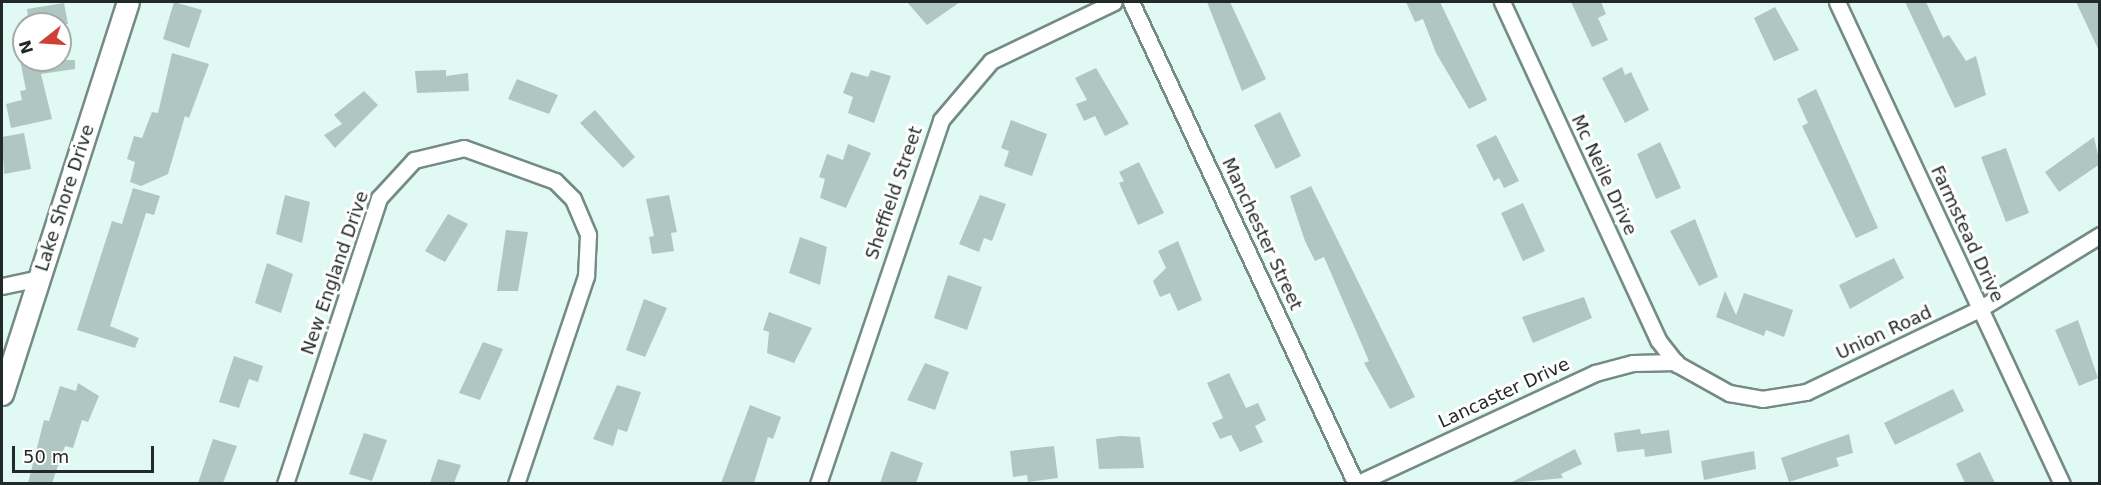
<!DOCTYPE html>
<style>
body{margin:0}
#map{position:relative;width:2101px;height:485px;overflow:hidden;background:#e1f9f3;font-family:"DejaVu Sans",sans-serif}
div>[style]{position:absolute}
.building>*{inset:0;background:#b0c7c1}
.roads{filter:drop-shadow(2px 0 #758b85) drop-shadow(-2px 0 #758b85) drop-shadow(0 2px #758b85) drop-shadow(0 -2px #758b85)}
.street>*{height:15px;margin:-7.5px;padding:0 7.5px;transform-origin:7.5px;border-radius:7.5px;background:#fff}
.secondary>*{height:21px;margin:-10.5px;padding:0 10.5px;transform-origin:10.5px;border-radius:10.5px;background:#fff}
span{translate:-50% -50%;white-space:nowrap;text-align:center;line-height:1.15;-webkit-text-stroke:6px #fff;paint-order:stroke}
.street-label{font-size:18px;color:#212a28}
.frame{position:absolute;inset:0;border:3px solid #212a28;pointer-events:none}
.north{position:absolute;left:12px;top:12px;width:60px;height:60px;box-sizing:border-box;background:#fff;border:2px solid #a6aaa9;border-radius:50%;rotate:253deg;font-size:16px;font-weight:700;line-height:24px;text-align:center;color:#212a28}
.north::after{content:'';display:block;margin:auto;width:21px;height:27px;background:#cf4137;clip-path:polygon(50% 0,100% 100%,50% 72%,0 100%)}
.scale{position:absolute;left:12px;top:446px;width:142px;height:27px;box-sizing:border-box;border:3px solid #212a28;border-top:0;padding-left:8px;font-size:18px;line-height:21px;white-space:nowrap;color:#212a28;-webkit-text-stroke:4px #fff;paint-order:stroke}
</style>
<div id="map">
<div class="building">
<div style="clip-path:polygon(174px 2px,202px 10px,189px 48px,163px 39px)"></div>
<div style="clip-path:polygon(907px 2px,960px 2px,927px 25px)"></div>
<div style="clip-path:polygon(1207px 2px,1230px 2px,1266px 79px,1242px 91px)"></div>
<div style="clip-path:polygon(1406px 2px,1440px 2px,1487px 100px,1469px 109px,1436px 53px,1423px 19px,1415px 22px)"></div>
<div style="clip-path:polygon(1571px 2px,1601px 2px,1606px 14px,1598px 18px,1608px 40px,1592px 47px)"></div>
<div style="clip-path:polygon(1905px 2px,1926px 2px,1943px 38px,1949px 35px,1966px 61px,1976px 56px,1986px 95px,1955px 108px)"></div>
<div style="clip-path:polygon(2076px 2px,2100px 2px,2100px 53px)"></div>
<div style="clip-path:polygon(64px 3px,68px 24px,29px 24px,27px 9px)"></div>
<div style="clip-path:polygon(1775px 7px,1799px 50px,1774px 61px,1754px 18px)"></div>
<div style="clip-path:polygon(172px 53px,209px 64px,189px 118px,185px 116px,168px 174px,141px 186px,130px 182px,135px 162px,127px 159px,134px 136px,142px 138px,152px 112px,158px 113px)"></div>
<div style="clip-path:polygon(20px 60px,75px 60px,75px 69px,41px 74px,52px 119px,11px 128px,6px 104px,22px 100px,20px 91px,26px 90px)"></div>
<div style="clip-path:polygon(1622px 67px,1625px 75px,1631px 72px,1649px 110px,1625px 123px,1602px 78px)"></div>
<div style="clip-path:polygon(1096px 68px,1129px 124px,1105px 136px,1095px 116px,1084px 121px,1076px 104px,1087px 100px,1075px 78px)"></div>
<div style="clip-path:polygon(446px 70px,446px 76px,468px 73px,469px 91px,417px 93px,415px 71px)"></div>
<div style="clip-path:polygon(871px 70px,891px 76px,874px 123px,848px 113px,853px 97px,843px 93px,851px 72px,868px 77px)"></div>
<div style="clip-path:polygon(517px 79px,558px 95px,549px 114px,508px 99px)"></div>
<div style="clip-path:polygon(1816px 89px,1878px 228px,1856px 238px,1802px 126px,1808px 123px,1797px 99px)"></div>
<div style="clip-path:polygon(364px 91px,378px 105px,335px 148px,324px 135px,342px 124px,334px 115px)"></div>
<div style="clip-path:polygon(595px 110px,635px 157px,623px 168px,580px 123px)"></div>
<div style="clip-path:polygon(1280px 112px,1301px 156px,1276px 169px,1254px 125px)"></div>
<div style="clip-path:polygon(1011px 120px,1047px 134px,1032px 176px,1004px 166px,1009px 151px,1001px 148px)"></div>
<div style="clip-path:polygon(24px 133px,31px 169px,4px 174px,2px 137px)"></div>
<div style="clip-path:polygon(1496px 135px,1519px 181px,1504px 188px,1499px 178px,1494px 181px,1476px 145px)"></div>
<div style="clip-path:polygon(2094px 137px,2100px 164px,2059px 192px,2045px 172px)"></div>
<div style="clip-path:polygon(1660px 142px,1681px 188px,1656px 199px,1637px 154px)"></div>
<div style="clip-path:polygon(848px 144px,871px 153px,846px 208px,820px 198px,825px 179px,819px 177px,827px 154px,843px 160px)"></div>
<div style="clip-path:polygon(2006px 148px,2029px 213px,2006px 222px,1981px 157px)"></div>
<div style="clip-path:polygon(1139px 162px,1164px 213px,1138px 225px,1119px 183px,1124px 181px,1119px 172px)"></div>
<div style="clip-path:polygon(1311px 186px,1415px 397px,1390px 409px,1364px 363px,1369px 361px,1324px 257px,1315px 261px,1305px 241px,1290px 196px)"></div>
<div style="clip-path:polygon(133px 188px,160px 196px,154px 215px,146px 213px,110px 326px,139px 338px,135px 348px,77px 330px,112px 221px,122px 224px)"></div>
<div style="clip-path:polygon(285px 195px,310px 202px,302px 243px,276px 234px)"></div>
<div style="clip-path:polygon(669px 195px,677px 232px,671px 233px,674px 251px,652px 254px,649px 237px,654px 236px,646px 199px)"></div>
<div style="clip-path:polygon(980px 195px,1006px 204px,992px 241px,984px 238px,979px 252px,959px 244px)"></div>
<div style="clip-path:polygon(1523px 203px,1545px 251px,1523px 261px,1501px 213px)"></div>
<div style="clip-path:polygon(448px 214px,468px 224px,445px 262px,425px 251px)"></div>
<div style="clip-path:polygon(1695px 219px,1718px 277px,1699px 286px,1670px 231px)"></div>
<div style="clip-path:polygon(506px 230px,528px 232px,518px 291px,497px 291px)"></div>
<div style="clip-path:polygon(800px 237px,827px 247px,820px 285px,789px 273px)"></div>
<div style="clip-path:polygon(1178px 241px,1202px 300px,1178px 311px,1170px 293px,1160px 297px,1153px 281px,1166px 268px,1158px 251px)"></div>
<div style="clip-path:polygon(1894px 258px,1904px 278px,1850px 309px,1839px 285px)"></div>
<div style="clip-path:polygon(267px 263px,293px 274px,281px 313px,255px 303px)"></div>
<div style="clip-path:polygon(948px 275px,982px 287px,967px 330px,934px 318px)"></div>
<div style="clip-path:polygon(1725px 291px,1736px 315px,1744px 293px,1793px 310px,1784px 337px,1766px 330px,1764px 336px,1716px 317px)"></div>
<div style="clip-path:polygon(1584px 297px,1592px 318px,1533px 343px,1522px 317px)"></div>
<div style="clip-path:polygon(644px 299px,667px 308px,645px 357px,626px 350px)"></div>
<div style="clip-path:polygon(769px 312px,812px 328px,794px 363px,767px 353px,769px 332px,763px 330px)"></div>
<div style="clip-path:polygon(2078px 320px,2098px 378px,2079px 386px,2055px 330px)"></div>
<div style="clip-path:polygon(483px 342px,503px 349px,480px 400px,459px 393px)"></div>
<div style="clip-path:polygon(234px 356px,263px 366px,258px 382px,249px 379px,239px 408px,219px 402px)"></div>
<div style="clip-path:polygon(925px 363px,949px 372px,935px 410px,907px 400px)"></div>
<div style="clip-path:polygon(1229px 373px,1246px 408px,1258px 403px,1266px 420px,1255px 426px,1263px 442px,1240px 452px,1231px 435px,1220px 439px,1212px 423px,1223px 418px,1207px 383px)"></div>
<div style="clip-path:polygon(78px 383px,99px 396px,88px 422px,82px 420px,73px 448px,65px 446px,52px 483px,28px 483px,44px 420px,49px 421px,60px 386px,76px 391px)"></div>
<div style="clip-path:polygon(617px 385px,641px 392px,627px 432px,618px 429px,613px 446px,593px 439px)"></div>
<div style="clip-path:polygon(1953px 389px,1964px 411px,1895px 445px,1884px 423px)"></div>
<div style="clip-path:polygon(750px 405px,781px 417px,773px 439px,768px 437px,754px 483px,721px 483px)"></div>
<div style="clip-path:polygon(1640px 429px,1641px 434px,1669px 430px,1672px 453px,1645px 457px,1644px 449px,1617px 452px,1614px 433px)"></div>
<div style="clip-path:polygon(364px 433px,387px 440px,372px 481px,349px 474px)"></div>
<div style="clip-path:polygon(1849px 434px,1853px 453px,1836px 458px,1839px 466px,1789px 482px,1781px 458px)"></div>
<div style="clip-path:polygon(1120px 436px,1140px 437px,1144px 468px,1099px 469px,1096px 439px)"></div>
<div style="clip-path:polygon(213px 439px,237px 446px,223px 483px,198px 483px)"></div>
<div style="clip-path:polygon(1054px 446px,1058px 478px,1028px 482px,1027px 475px,1013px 477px,1010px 451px)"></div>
<div style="clip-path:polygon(1575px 449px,1582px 464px,1561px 474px,1563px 478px,1510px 483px)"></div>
<div style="clip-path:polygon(891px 451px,923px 463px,916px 483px,880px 483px)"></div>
<div style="clip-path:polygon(1754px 451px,1756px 469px,1704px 480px,1701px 461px)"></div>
<div style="clip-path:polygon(1980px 452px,1995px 483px,1965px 483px,1956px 464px)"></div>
<div style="clip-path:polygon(438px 459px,461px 465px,454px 483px,430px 483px)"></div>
</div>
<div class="roads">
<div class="street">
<div style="left:1131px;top:2px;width:532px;rotate:64.98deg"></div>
<div style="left:1502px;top:2px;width:372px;rotate:65.2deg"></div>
<div style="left:1658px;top:340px;width:31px;rotate:52deg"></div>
<div style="left:1677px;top:364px;width:60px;rotate:29.1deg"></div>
<div style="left:1729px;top:393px;width:34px;rotate:10deg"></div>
<div style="left:1762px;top:399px;width:45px;rotate:-9deg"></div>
<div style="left:1806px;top:392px;width:194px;rotate:-25.6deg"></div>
<div style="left:1981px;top:308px;width:140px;rotate:-31.5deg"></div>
<div style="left:1837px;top:2px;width:532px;rotate:64.98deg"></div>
<div style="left:2px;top:286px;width:38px;rotate:-12deg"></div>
<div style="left:285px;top:484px;width:301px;rotate:-71.8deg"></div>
<div style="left:379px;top:198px;width:52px;rotate:-47.4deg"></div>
<div style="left:414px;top:160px;width:51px;rotate:-13.5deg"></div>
<div style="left:464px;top:148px;width:97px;rotate:19.9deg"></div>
<div style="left:555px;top:181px;width:25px;rotate:45deg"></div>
<div style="left:573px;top:199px;width:39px;rotate:67deg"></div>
<div style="left:588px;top:235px;width:41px;rotate:92.8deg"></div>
<div style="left:586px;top:276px;width:219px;rotate:108.6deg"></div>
<div style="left:818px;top:484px;width:384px;rotate:-71.3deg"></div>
<div style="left:941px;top:120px;width:77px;rotate:-49.7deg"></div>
<div style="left:991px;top:61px;width:136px;rotate:-25.6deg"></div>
<div style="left:1356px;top:484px;width:264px;rotate:-24.9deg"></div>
<div style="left:1595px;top:373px;width:39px;rotate:-15deg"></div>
<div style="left:1633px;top:363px;width:43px;rotate:-1.3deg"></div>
</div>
<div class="secondary">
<div style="left:2px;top:394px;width:412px;rotate:-72.2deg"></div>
</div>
</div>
<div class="street-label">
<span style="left:1604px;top:175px;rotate:65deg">Mc Neile Drive</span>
<span style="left:894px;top:193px;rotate:-71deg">Sheffield Street</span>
<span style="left:65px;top:198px;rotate:-72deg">Lake Shore Drive</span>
<span style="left:1262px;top:234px;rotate:65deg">Manchester Street</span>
<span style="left:1967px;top:234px;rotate:65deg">Farmstead Drive</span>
<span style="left:335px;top:273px;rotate:-71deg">New England Drive</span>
<span style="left:1884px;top:333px;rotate:-25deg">Union Road</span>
<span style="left:1504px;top:393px;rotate:-25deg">Lancaster Drive</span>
</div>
<div class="frame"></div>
<div class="north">N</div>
<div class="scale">50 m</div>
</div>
